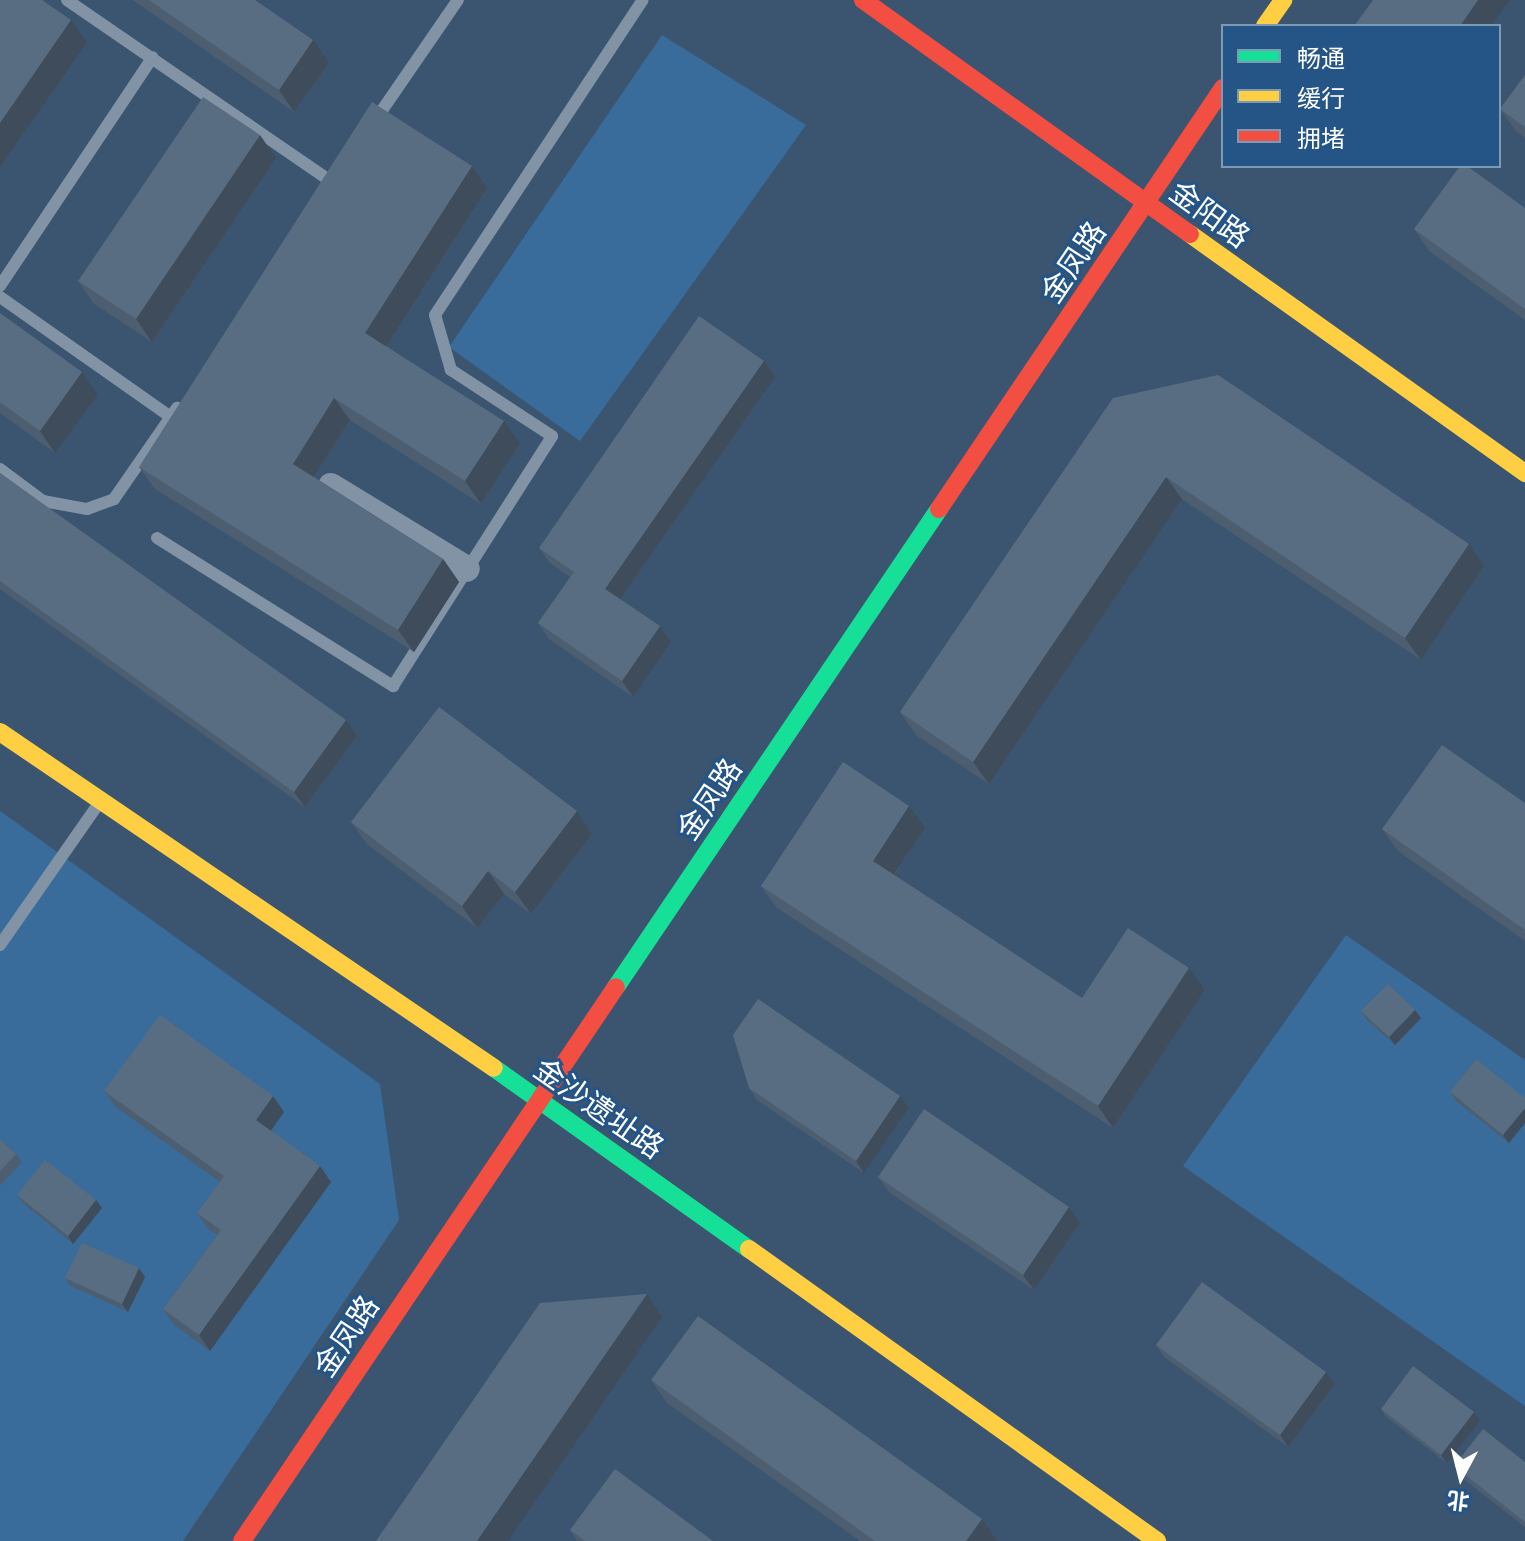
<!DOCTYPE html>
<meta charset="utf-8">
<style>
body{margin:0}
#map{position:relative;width:1525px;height:1541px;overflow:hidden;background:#3b5570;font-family:"PT Sans Narrow","Noto Sans SC",sans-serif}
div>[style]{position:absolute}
.green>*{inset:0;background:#3a6c9b}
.lane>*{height:12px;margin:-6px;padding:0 6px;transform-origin:6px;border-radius:6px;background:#8293a6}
.street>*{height:26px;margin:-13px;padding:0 13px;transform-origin:13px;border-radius:13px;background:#8293a6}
.fast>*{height:18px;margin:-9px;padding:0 9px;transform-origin:9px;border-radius:9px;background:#16e098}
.slow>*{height:18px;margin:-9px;padding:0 9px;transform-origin:9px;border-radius:9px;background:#ffcf43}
.jam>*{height:18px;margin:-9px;padding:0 9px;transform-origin:9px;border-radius:9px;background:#f24e42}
.wall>*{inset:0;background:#4d5e70}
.shaded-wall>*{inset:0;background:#3e4c5b}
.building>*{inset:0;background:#596d82}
span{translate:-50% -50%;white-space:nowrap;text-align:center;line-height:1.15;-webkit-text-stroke:6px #255586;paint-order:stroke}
.street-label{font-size:30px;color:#fff}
.legend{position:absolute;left:1221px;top:24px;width:280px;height:144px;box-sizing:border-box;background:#255586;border:2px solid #7c99b6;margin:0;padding:10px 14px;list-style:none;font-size:24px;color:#fff}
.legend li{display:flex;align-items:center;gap:16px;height:40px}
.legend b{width:40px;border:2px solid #7c99b6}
.north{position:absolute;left:1421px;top:1437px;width:80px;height:80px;-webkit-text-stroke:6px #255586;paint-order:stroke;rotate:187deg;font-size:22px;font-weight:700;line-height:32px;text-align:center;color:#fff}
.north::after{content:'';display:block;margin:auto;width:28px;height:36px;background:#fff;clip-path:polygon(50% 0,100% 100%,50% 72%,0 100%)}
</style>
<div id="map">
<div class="green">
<div style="clip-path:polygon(662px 35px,806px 125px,580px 441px,449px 347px)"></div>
<div style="clip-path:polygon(0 811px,380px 1084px,399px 1220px,183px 1541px,0 1541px)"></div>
<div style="clip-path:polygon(1346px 935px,1525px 1060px,1525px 1406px,1183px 1166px)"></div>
</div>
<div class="lane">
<div style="left:67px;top:0;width:321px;rotate:34.5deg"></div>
<div style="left:374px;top:122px;width:148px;rotate:-55.5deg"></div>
<div style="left:0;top:286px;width:275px;rotate:-56.3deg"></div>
<div style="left:0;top:297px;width:209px;rotate:35.1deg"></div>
<div style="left:0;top:469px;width:54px;rotate:36.7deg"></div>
<div style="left:43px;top:501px;width:45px;rotate:10.3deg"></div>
<div style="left:87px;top:509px;width:29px;rotate:-20deg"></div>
<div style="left:114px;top:499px;width:111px;rotate:-55.3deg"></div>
<div style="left:157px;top:538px;width:279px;rotate:32.1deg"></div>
<div style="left:393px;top:686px;width:296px;rotate:-57.5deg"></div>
<div style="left:552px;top:436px;width:121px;rotate:-146.8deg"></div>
<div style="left:451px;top:370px;width:57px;rotate:-106.2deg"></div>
<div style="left:435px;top:315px;width:377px;rotate:-56.6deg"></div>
<div style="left:0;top:945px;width:173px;rotate:-55.1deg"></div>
</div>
<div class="street">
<div style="left:331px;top:486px;width:159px;rotate:31.4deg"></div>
</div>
<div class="fast">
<div style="left:616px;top:987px;width:577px;rotate:-55.95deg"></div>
<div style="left:494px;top:1068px;width:313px;rotate:35.4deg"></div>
</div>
<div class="slow">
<div style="left:1265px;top:26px;width:32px;rotate:-55deg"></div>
<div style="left:1190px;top:234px;width:412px;rotate:35.5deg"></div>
<div style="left:0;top:732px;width:597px;rotate:34.22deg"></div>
<div style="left:749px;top:1249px;width:502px;rotate:35.59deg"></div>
</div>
<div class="jam">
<div style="left:863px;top:0;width:402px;rotate:35.6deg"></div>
<div style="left:939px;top:509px;width:508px;rotate:-56deg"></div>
<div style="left:242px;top:1541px;width:668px;rotate:-55.98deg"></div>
</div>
<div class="wall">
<div style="clip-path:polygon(133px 0,255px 0,329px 63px,294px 112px)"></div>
<div style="clip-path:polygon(1525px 75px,1525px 138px,1516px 131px,1500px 109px)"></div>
<div style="clip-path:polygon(276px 158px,152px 342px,94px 304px,78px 281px)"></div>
<div style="clip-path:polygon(487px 188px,387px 346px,520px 443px,481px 504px,350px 420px,314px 477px,443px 559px,459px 582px,414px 652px,155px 489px,139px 467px)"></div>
<div style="clip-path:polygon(1525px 208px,1525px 320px,1429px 251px,1414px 229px)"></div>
<div style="clip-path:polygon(0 313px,98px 395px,55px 453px,0 413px)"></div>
<div style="clip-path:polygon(775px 377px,620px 599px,660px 626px,671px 642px,633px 697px,549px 639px,538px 623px,570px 577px,550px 563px,539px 548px)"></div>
<div style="clip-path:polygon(1113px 398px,1469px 544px,1484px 566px,1421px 660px,1182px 499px,989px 784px,916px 735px,900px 712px)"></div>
<div style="clip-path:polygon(0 473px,357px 736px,305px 807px,0 589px)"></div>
<div style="clip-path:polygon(1525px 803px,1525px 941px,1398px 851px,1382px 829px)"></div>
<div style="clip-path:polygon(577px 811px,592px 834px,531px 914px,504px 894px,477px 928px,367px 844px,351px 822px)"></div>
<div style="clip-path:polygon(925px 828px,894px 875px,1082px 998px,1205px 990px,1113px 1128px,777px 908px,761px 886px)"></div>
<div style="clip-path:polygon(1361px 1011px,1421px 1018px,1395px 1045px,1367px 1020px)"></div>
<div style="clip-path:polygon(1476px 1059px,1509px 1143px,1456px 1101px,1450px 1092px)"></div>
<div style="clip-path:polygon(749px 1088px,900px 1096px,909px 1108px,864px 1173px,757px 1100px)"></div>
<div style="clip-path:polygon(104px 1091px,284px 1112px,271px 1131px,331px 1182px,210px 1351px,174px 1325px,163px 1309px,217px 1235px,208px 1229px,197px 1213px,220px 1182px,116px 1107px)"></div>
<div style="clip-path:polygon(0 1139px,16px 1154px,22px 1162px,0 1186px)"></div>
<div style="clip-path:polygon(878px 1177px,1080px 1223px,1034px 1290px,889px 1192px)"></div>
<div style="clip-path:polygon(17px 1195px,102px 1208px,73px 1244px,23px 1203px)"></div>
<div style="clip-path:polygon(139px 1268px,145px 1277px,128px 1312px,71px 1286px,65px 1278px)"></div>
<div style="clip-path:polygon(1156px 1345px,1335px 1384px,1288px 1447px,1164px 1357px)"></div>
<div style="clip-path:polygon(651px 1380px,997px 1541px,860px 1541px,667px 1403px)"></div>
<div style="clip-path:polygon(1381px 1409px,1474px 1412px,1480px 1421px,1447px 1463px,1386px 1417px)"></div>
<div style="clip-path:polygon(1525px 1462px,1525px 1527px,1462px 1478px,1454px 1466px)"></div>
<div style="clip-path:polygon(570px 1530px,713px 1541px,577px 1541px)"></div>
</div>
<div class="shaded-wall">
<div style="clip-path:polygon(1478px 0,1510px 0,1491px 26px,1460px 26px)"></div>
<div style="clip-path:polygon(71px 20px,87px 42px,0 167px,0 123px)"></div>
<div style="clip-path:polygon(313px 40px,329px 63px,294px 112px,279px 90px)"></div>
<div style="clip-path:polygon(260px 135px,276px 158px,152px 342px,136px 319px)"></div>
<div style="clip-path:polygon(472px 166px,487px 188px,381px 355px,365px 333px)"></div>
<div style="clip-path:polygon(764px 361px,775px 377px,616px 605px,605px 589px)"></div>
<div style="clip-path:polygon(82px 372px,98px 395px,55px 453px,40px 431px)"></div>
<div style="clip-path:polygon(334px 398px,350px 420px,308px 486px,293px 464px)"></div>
<div style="clip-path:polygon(504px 421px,520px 443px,481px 504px,465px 481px)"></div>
<div style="clip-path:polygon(1166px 477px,1182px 499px,989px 784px,973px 762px)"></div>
<div style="clip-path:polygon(1469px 544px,1484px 566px,1421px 660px,1405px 638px)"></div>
<div style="clip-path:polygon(443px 559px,459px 582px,414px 652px,398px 630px)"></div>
<div style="clip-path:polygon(660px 626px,671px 642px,633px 697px,622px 681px)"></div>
<div style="clip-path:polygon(346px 720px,357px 736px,305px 807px,294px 792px)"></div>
<div style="clip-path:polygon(909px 806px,925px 828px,888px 883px,873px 861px)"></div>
<div style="clip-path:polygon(577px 811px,592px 834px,531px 914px,515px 892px)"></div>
<div style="clip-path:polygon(488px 871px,504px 894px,477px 928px,462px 906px)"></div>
<div style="clip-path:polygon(1189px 968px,1205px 990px,1113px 1128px,1098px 1106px)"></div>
<div style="clip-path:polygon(1415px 1010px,1421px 1018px,1395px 1045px,1389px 1037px)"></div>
<div style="clip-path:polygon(273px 1096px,284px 1112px,267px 1136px,256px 1120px)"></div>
<div style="clip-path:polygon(900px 1096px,909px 1108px,864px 1173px,856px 1161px)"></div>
<div style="clip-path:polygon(1525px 1108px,1525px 1123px,1509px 1143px,1503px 1135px)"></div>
<div style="clip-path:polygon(320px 1166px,331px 1182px,210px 1351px,199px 1335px)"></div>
<div style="clip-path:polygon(96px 1200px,102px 1208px,73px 1244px,68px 1236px)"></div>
<div style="clip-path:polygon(1069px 1207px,1080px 1223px,1034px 1290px,1023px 1275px)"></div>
<div style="clip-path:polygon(139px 1268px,145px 1277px,128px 1312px,122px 1304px)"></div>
<div style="clip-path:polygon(647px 1294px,662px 1317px,508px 1541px,477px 1541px)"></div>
<div style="clip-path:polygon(1326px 1372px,1335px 1384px,1288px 1447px,1280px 1435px)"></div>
<div style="clip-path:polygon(1474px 1412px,1480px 1421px,1447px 1463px,1441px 1455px)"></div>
<div style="clip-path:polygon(982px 1519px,997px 1541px,966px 1541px)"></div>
</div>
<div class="building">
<div style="clip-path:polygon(0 0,42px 0,71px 20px,0 123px)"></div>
<div style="clip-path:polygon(149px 0,255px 0,313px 40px,279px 90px)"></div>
<div style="clip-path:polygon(1373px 0,1478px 0,1460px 26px,1356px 26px,1355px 25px)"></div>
<div style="clip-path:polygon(1525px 75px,1525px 127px,1500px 109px)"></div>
<div style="clip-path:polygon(203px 97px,260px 135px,136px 319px,78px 281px)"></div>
<div style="clip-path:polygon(372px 102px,472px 166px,365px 333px,504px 421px,465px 481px,334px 398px,293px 464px,443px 559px,398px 630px,139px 467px)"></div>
<div style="clip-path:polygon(1460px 166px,1467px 166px,1525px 208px,1525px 309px,1414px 229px)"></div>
<div style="clip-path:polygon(0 313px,82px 372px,40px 431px,0 402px)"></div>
<div style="clip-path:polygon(699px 316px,764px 361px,605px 589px,660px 626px,622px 681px,538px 623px,574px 572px,539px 548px)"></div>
<div style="clip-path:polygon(1218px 375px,1469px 544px,1405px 638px,1166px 477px,973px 762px,900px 712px,1113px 398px)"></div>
<div style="clip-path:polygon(0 473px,346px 720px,294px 792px,0 581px)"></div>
<div style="clip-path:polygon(439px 707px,577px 811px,515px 892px,488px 871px,462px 906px,351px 822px)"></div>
<div style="clip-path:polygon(1442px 745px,1525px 803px,1525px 930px,1382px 829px)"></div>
<div style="clip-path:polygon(843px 762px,909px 806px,873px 861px,1082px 998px,1128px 928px,1189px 968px,1098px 1106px,761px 886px)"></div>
<div style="clip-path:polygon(1388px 984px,1415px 1010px,1389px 1037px,1361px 1011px)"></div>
<div style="clip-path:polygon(758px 999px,900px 1096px,856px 1161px,749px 1088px,733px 1035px)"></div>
<div style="clip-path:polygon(160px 1015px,273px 1096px,256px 1120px,320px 1166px,199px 1335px,163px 1309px,221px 1230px,197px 1213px,224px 1176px,104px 1091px)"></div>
<div style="clip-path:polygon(1476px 1059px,1525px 1098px,1525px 1108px,1503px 1135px,1450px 1092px)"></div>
<div style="clip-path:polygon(924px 1109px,1069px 1207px,1023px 1275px,878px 1177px)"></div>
<div style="clip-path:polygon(0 1139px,16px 1154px,0 1171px)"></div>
<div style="clip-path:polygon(45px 1160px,96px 1200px,68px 1236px,17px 1195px)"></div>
<div style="clip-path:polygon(82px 1243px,139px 1268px,122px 1304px,65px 1278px)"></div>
<div style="clip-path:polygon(1202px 1282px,1326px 1372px,1280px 1435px,1156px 1345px)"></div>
<div style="clip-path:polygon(647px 1294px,477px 1541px,376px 1541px,540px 1303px)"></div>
<div style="clip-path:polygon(698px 1316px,982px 1519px,966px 1541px,875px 1541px,651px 1380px)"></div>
<div style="clip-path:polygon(1413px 1366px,1474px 1412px,1441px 1455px,1381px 1409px)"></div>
<div style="clip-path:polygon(1483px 1429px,1525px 1462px,1525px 1522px,1454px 1466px)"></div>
<div style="clip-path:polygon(615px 1469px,713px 1541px,585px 1541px,570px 1530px)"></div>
</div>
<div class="street-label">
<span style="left:1210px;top:214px;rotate:36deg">金阳路</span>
<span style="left:1073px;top:262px;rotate:-56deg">金凤路</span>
<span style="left:709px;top:799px;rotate:-56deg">金凤路</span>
<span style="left:599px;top:1108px;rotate:35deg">金沙遗址路</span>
<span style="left:346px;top:1336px;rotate:-56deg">金凤路</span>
</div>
<ul class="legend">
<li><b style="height:10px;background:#16e098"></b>畅通</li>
<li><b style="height:10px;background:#ffcf43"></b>缓行</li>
<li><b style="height:10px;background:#f24e42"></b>拥堵</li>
</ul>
<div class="north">北</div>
</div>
